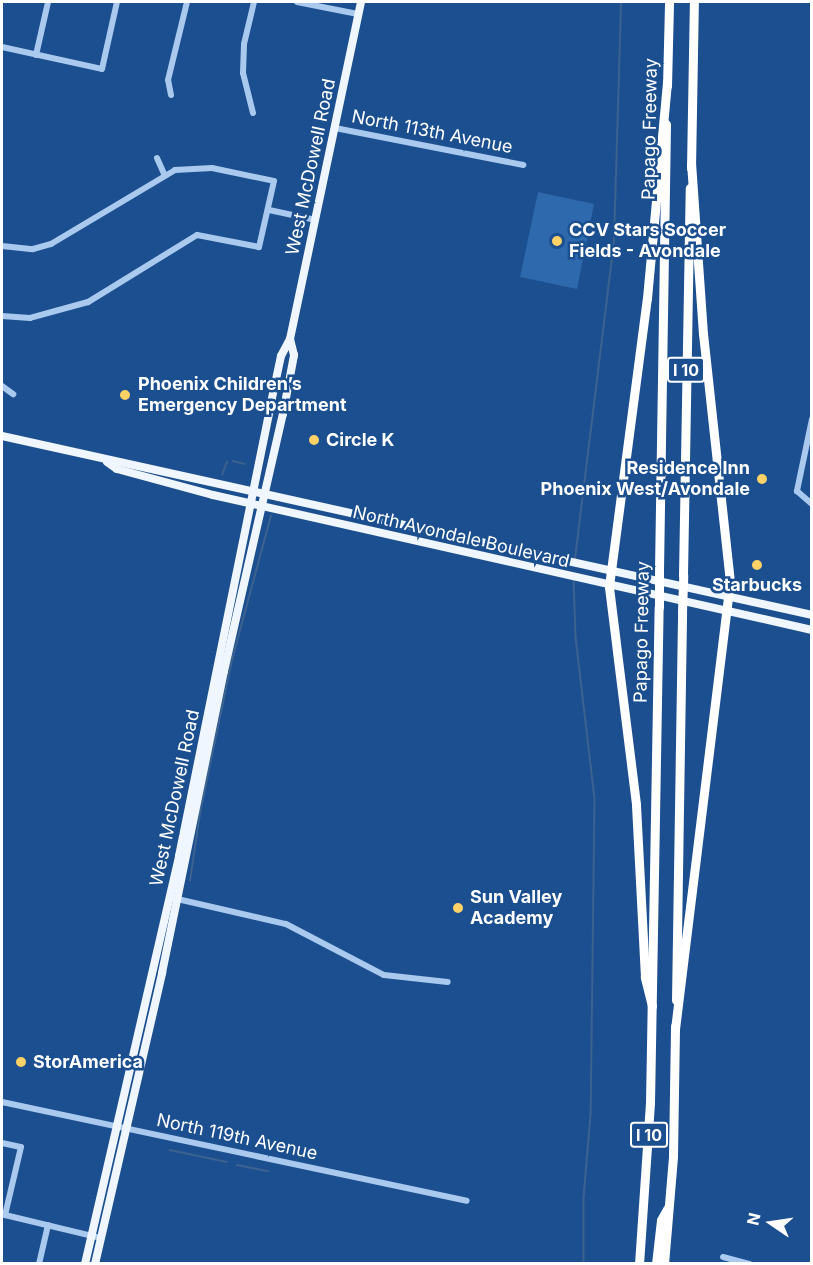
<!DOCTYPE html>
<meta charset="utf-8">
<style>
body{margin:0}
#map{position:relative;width:813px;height:1265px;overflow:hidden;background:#1b4f8f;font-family:Inter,sans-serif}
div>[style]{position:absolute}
.green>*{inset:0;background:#2e69ad}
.stream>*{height:1.5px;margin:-0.75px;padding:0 0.75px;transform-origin:0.75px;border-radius:0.75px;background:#3c6290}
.minor>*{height:6px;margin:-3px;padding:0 3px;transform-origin:3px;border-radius:3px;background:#a9c9ee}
.major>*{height:8px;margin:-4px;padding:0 4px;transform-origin:4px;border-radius:4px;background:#f0f6ff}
.highway>*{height:9px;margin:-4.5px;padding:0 4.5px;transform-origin:4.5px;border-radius:4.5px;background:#fff}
.highway-bridge>*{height:9px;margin:-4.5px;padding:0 4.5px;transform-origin:4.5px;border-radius:4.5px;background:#fff}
.dots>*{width:16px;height:16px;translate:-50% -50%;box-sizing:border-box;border:3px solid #1b4f8f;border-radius:50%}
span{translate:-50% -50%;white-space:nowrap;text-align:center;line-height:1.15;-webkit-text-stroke:5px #1b4f8f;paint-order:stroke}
.shield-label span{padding:2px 4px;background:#1b4f8f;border:2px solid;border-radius:4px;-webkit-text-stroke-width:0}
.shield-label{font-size:16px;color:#fff;font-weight:700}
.street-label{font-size:18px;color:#fff}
.poi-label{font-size:18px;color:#fff;font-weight:700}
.left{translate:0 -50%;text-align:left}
.right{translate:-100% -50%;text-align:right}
.frame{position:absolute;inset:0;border:3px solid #fff;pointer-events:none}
.north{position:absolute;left:741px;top:1193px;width:60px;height:60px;-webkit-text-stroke:4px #1b4f8f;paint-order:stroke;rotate:283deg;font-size:16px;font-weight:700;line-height:24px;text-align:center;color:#fff}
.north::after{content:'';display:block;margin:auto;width:21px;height:27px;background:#fff;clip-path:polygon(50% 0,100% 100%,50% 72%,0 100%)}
</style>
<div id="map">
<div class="green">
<div style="clip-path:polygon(538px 192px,594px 204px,577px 289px,520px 277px)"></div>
</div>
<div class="stream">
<div style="left:233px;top:461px;width:12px;rotate:14deg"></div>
<div style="left:222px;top:475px;width:14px;rotate:-69deg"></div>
<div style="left:575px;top:559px;width:320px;rotate:-83deg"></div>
<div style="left:614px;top:241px;width:239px;rotate:-88.3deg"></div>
<div style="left:574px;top:579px;width:58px;rotate:88deg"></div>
<div style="left:576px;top:637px;width:163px;rotate:83.3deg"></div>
<div style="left:595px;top:799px;width:316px;rotate:90.7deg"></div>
<div style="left:591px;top:1115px;width:83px;rotate:94.8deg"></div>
<div style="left:584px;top:1198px;width:66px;rotate:90deg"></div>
<div style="left:190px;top:881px;width:69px;rotate:-81.6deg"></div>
<div style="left:200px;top:813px;width:152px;rotate:-78.2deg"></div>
<div style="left:231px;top:664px;width:153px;rotate:-74.9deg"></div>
<div style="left:170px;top:1150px;width:58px;rotate:11.9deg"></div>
<div style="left:237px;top:1165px;width:32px;rotate:11deg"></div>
</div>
<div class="minor">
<div style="left:297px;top:2px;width:62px;rotate:11.1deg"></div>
<div style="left:2px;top:47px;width:102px;rotate:12.4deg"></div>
<div style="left:102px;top:69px;width:69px;rotate:-77.4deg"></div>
<div style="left:36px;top:55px;width:54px;rotate:-77.2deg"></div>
<div style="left:171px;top:95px;width:15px;rotate:-101deg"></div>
<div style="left:168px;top:80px;width:80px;rotate:-76.3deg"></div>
<div style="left:253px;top:113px;width:41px;rotate:-104deg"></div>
<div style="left:243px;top:73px;width:29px;rotate:-88deg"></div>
<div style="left:244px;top:44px;width:43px;rotate:-76.6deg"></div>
<div style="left:335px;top:128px;width:192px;rotate:11.1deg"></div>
<div style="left:157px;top:158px;width:17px;rotate:66deg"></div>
<div style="left:269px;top:210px;width:48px;rotate:12deg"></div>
<div style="left:2px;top:246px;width:31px;rotate:6deg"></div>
<div style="left:33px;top:249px;width:19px;rotate:-16deg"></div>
<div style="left:51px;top:244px;width:144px;rotate:-30.8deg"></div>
<div style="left:175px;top:170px;width:37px;rotate:-3deg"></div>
<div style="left:212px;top:168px;width:63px;rotate:11.8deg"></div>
<div style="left:274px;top:181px;width:68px;rotate:102.8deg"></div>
<div style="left:259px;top:247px;width:63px;rotate:-169deg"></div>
<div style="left:197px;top:235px;width:128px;rotate:148.4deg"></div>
<div style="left:88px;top:302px;width:60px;rotate:164.6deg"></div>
<div style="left:30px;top:318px;width:28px;rotate:-176deg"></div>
<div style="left:2px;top:386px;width:14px;rotate:36deg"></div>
<div style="left:812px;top:419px;width:74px;rotate:101.8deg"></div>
<div style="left:797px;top:491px;width:20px;rotate:41deg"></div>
<div style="left:173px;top:898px;width:116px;rotate:13deg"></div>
<div style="left:286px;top:924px;width:110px;rotate:27.5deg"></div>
<div style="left:384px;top:975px;width:64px;rotate:6.2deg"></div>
<div style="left:2px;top:1102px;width:475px;rotate:12deg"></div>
<div style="left:2px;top:1143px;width:19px;rotate:12deg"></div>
<div style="left:21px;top:1147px;width:70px;rotate:103.2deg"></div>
<div style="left:5px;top:1215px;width:99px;rotate:13.5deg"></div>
<div style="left:723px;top:1257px;width:28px;rotate:15deg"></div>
<div style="left:39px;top:1264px;width:40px;rotate:-77deg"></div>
</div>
<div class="major">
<div style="left:2px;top:436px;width:830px;rotate:12.46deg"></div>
<div style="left:107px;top:462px;width:12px;rotate:35deg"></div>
<div style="left:117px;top:469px;width:99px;rotate:15.2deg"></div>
<div style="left:213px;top:495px;width:614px;rotate:12.7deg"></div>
<div style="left:85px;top:1264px;width:419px;rotate:-77deg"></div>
<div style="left:179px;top:856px;width:453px;rotate:-78.5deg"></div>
<div style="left:269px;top:412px;width:57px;rotate:-77.9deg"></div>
<div style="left:281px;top:356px;width:19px;rotate:-62deg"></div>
<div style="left:290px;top:339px;width:344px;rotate:-78.1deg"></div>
<div style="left:95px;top:1264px;width:299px;rotate:-77deg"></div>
<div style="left:162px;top:973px;width:308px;rotate:-78.4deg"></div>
<div style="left:224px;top:671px;width:264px;rotate:-77.1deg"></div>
<div style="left:283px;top:414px;width:60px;rotate:-79.4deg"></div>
<div style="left:294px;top:355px;width:16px;rotate:-104deg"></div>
</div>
<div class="highway">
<div style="left:667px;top:86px;width:84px;rotate:-88.6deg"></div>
<div style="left:691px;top:168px;width:166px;rotate:-89deg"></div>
<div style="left:659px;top:570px;width:446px;rotate:-89.1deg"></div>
<div style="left:683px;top:575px;width:387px;rotate:-89deg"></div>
<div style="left:676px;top:1000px;width:388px;rotate:-89.1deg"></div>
<div style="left:652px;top:1006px;width:30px;rotate:-104deg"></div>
<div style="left:645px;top:977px;width:173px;rotate:-93deg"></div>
<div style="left:636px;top:804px;width:220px;rotate:-97.1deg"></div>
<div style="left:609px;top:586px;width:290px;rotate:-82.5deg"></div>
<div style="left:647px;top:298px;width:217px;rotate:-84.7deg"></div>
<div style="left:675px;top:1029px;width:450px;rotate:-83deg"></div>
<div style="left:730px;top:582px;width:249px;rotate:-96.2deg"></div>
<div style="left:703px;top:334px;width:170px;rotate:-94deg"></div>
<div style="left:639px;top:1264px;width:161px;rotate:-86.1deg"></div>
<div style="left:650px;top:1103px;width:496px;rotate:-89deg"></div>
<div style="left:656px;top:1264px;width:44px;rotate:-83.5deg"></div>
<div style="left:661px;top:1220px;width:13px;rotate:-61deg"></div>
<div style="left:664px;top:1264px;width:108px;rotate:-85.2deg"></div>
<div style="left:673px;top:1156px;width:130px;rotate:-89.1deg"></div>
</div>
<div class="highway-bridge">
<div style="left:659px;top:607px;width:37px;rotate:-90deg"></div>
<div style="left:682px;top:612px;width:37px;rotate:-88deg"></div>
</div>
<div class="dots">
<div style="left:557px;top:241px;background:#ffd166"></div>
<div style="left:125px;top:395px;background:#ffd166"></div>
<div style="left:314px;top:440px;background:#ffd166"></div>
<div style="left:762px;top:479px;background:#ffd166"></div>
<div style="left:757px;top:565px;background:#ffd166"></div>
<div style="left:458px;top:908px;background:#ffd166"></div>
<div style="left:21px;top:1062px;background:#ffd166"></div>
</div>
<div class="shield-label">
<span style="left:686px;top:370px">I 10</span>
<span style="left:649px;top:1135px">I 10</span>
</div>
<div class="street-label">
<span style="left:650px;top:129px;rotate:-89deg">Papago Freeway</span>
<span style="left:432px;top:132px;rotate:11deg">North 113th Avenue</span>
<span style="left:311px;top:167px;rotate:-78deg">West McDowell Road</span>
<span style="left:461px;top:537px;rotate:13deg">North Avondale Boulevard</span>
<span style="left:642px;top:632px;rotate:-89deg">Papago Freeway</span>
<span style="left:175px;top:798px;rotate:-78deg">West McDowell Road</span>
<span style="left:237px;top:1137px;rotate:12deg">North 119th Avenue</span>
</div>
<div class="poi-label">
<span class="left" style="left:569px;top:241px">CCV Stars Soccer<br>Fields - Avondale</span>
<span class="left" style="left:138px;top:395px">Phoenix Children’s<br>Emergency Department</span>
<span class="left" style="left:326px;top:440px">Circle K</span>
<span class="right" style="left:750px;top:479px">Residence Inn<br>Phoenix West/Avondale</span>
<span style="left:757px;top:585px">Starbucks</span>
<span class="left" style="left:470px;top:908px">Sun Valley<br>Academy</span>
<span class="left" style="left:33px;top:1062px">StorAmerica</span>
</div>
<div class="frame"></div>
<div class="north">N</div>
</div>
